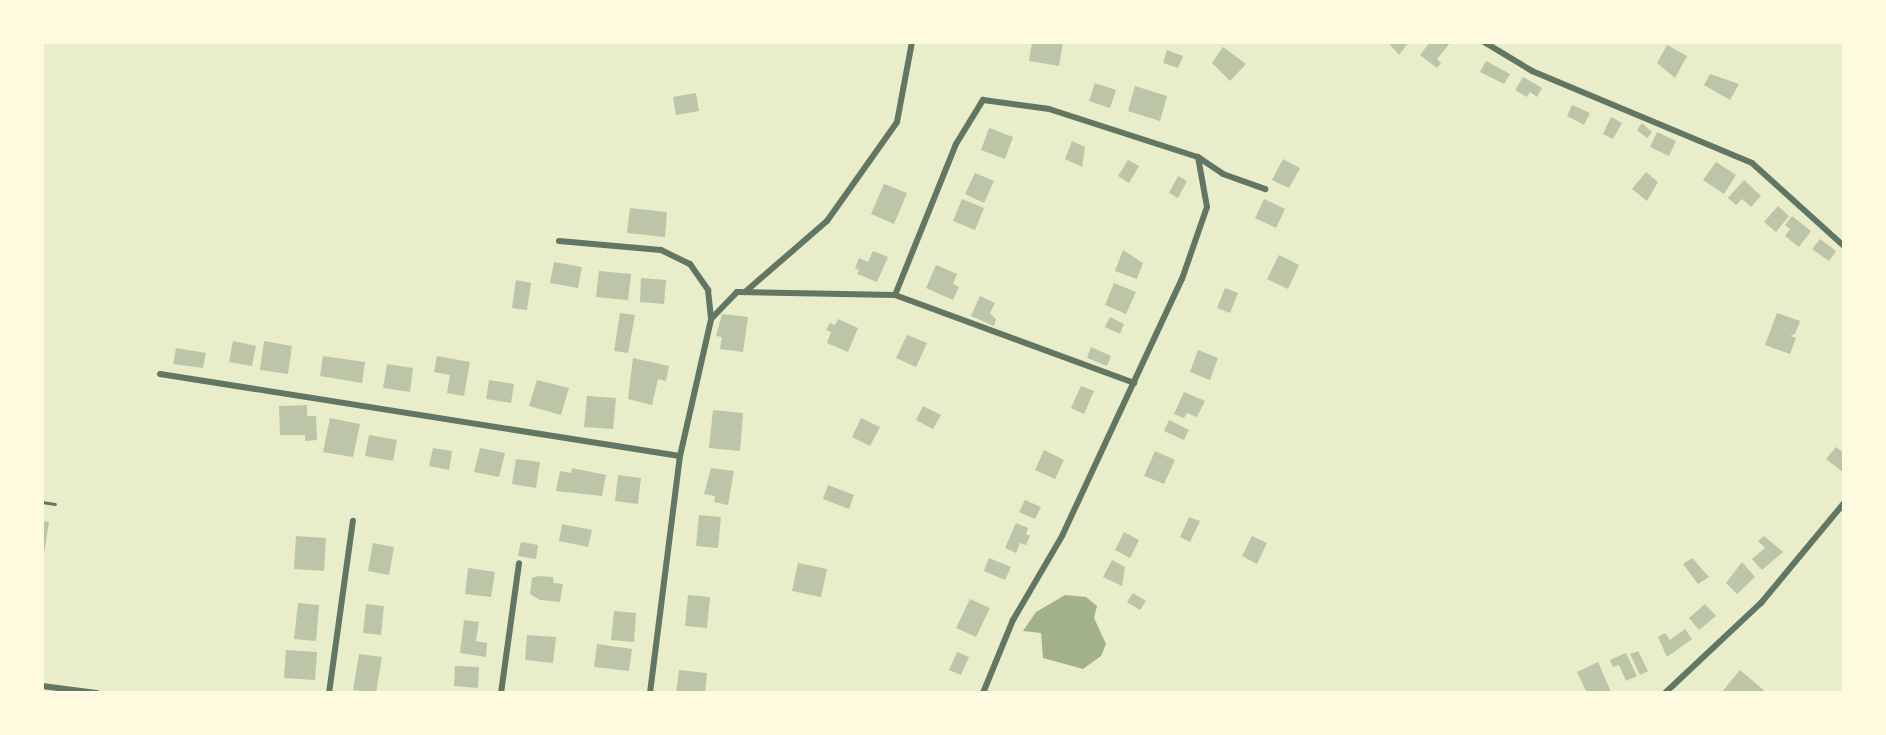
<!DOCTYPE html>
<style>
body{margin:0}
#map{position:relative;width:1886px;height:735px;overflow:hidden;background:#e9edc9;font-family:"PT Sans",sans-serif}
div>[style]{position:absolute}
.water>*{inset:0;background:#a3b18a}
.building>*{inset:0;background:#bcc5a7}
.service>*{height:3px;margin:-1.5px;padding:0 1.5px;transform-origin:1.5px;border-radius:1.5px;background:#617663}
.minor>*{height:6px;margin:-3px;padding:0 3px;transform-origin:3px;border-radius:3px;background:#617663}
span{translate:-50% -50%;white-space:nowrap;text-align:center;line-height:1.15;-webkit-text-stroke:4.5px #fefae0;paint-order:stroke}
.frame{position:absolute;inset:0;border:44px solid #fefae0;pointer-events:none}
</style>
<div id="map">
<div class="water">
<div style="clip-path:polygon(1065px 595px,1086px 597px,1097px 606px,1094px 618px,1106px 644px,1101px 656px,1083px 669px,1043px 658px,1041px 633px,1023px 631px,1036px 612px)"></div>
</div>
<div class="building">
<div style="clip-path:polygon(1032px 42px,1063px 42px,1059px 66px,1029px 61px)"></div>
<div style="clip-path:polygon(1388px 42px,1409px 42px,1399px 55px)"></div>
<div style="clip-path:polygon(1430px 42px,1450px 43px,1437px 59px,1441px 63px,1437px 68px,1420px 55px)"></div>
<div style="clip-path:polygon(1667px 45px,1687px 56px,1675px 78px,1657px 63px)"></div>
<div style="clip-path:polygon(1223px 47px,1246px 64px,1230px 81px,1212px 63px)"></div>
<div style="clip-path:polygon(1167px 50px,1183px 56px,1178px 68px,1163px 63px)"></div>
<div style="clip-path:polygon(1486px 61px,1510px 74px,1504px 84px,1480px 72px)"></div>
<div style="clip-path:polygon(1710px 74px,1739px 84px,1730px 100px,1704px 85px)"></div>
<div style="clip-path:polygon(1523px 77px,1542px 88px,1537px 97px,1530px 92px,1527px 97px,1515px 90px)"></div>
<div style="clip-path:polygon(1095px 83px,1116px 90px,1110px 108px,1089px 101px)"></div>
<div style="clip-path:polygon(1135px 86px,1167px 96px,1160px 121px,1128px 111px)"></div>
<div style="clip-path:polygon(696px 93px,699px 111px,676px 115px,673px 97px)"></div>
<div style="clip-path:polygon(1572px 105px,1590px 113px,1584px 125px,1567px 116px)"></div>
<div style="clip-path:polygon(1611px 117px,1622px 123px,1613px 139px,1603px 134px)"></div>
<div style="clip-path:polygon(1642px 123px,1652px 132px,1647px 138px,1637px 130px)"></div>
<div style="clip-path:polygon(989px 128px,1013px 137px,1005px 159px,981px 150px)"></div>
<div style="clip-path:polygon(1657px 132px,1676px 141px,1669px 156px,1650px 147px)"></div>
<div style="clip-path:polygon(1072px 141px,1085px 147px,1082px 167px,1065px 159px)"></div>
<div style="clip-path:polygon(1283px 159px,1300px 168px,1289px 188px,1272px 180px)"></div>
<div style="clip-path:polygon(1128px 160px,1139px 166px,1129px 183px,1118px 176px)"></div>
<div style="clip-path:polygon(1716px 162px,1736px 175px,1724px 194px,1703px 180px)"></div>
<div style="clip-path:polygon(1646px 172px,1658px 182px,1647px 201px,1632px 189px)"></div>
<div style="clip-path:polygon(975px 173px,994px 181px,984px 203px,965px 194px)"></div>
<div style="clip-path:polygon(1178px 176px,1187px 181px,1178px 198px,1169px 193px)"></div>
<div style="clip-path:polygon(1744px 180px,1761px 196px,1751px 207px,1742px 199px,1736px 205px,1728px 198px)"></div>
<div style="clip-path:polygon(884px 184px,907px 193px,894px 224px,871px 214px)"></div>
<div style="clip-path:polygon(962px 199px,984px 208px,975px 230px,953px 221px)"></div>
<div style="clip-path:polygon(1264px 199px,1285px 209px,1276px 228px,1255px 218px)"></div>
<div style="clip-path:polygon(1778px 206px,1789px 216px,1776px 232px,1764px 222px)"></div>
<div style="clip-path:polygon(630px 208px,667px 212px,665px 237px,627px 233px)"></div>
<div style="clip-path:polygon(1792px 216px,1811px 231px,1799px 247px,1785px 236px,1790px 229px,1785px 225px)"></div>
<div style="clip-path:polygon(1820px 239px,1836px 251px,1829px 261px,1812px 249px)"></div>
<div style="clip-path:polygon(1123px 250px,1143px 263px,1137px 279px,1115px 271px)"></div>
<div style="clip-path:polygon(873px 251px,888px 257px,877px 282px,857px 274px,859px 270px,855px 268px,859px 258px,868px 262px)"></div>
<div style="clip-path:polygon(1279px 255px,1299px 265px,1288px 289px,1267px 279px)"></div>
<div style="clip-path:polygon(554px 262px,582px 267px,578px 288px,550px 283px)"></div>
<div style="clip-path:polygon(936px 265px,957px 274px,953px 284px,959px 287px,953px 300px,926px 288px)"></div>
<div style="clip-path:polygon(599px 271px,631px 274px,628px 300px,596px 297px)"></div>
<div style="clip-path:polygon(641px 278px,666px 280px,664px 304px,640px 302px)"></div>
<div style="clip-path:polygon(516px 280px,531px 283px,527px 310px,512px 308px)"></div>
<div style="clip-path:polygon(1114px 283px,1136px 292px,1126px 314px,1105px 305px)"></div>
<div style="clip-path:polygon(1225px 288px,1238px 293px,1230px 313px,1217px 308px)"></div>
<div style="clip-path:polygon(980px 296px,995px 303px,990px 313px,996px 319px,994px 326px,971px 316px)"></div>
<div style="clip-path:polygon(620px 313px,635px 315px,628px 353px,614px 351px)"></div>
<div style="clip-path:polygon(1777px 313px,1800px 321px,1795px 334px,1790px 336px,1796px 338px,1790px 354px,1765px 345px)"></div>
<div style="clip-path:polygon(722px 314px,748px 317px,743px 352px,720px 349px,722px 337px,716px 336px)"></div>
<div style="clip-path:polygon(1110px 317px,1124px 324px,1120px 334px,1105px 327px)"></div>
<div style="clip-path:polygon(838px 319px,858px 328px,848px 352px,827px 343px,831px 332px,826px 330px,830px 323px,835px 325px)"></div>
<div style="clip-path:polygon(907px 335px,927px 343px,916px 367px,896px 358px)"></div>
<div style="clip-path:polygon(233px 341px,256px 346px,252px 366px,229px 362px)"></div>
<div style="clip-path:polygon(264px 341px,292px 346px,288px 374px,260px 370px)"></div>
<div style="clip-path:polygon(1091px 347px,1111px 356px,1107px 366px,1087px 358px)"></div>
<div style="clip-path:polygon(176px 348px,206px 353px,203px 368px,173px 364px)"></div>
<div style="clip-path:polygon(1198px 350px,1218px 358px,1210px 380px,1190px 372px)"></div>
<div style="clip-path:polygon(323px 356px,365px 362px,362px 383px,320px 376px)"></div>
<div style="clip-path:polygon(437px 356px,470px 362px,464px 396px,447px 393px,450px 375px,434px 372px)"></div>
<div style="clip-path:polygon(633px 358px,669px 366px,666px 381px,658px 379px,652px 405px,628px 399px)"></div>
<div style="clip-path:polygon(387px 364px,413px 368px,410px 392px,383px 388px)"></div>
<div style="clip-path:polygon(489px 380px,514px 384px,511px 403px,486px 399px)"></div>
<div style="clip-path:polygon(537px 380px,569px 388px,561px 415px,529px 406px)"></div>
<div style="clip-path:polygon(1081px 386px,1094px 391px,1084px 414px,1071px 408px)"></div>
<div style="clip-path:polygon(1184px 392px,1205px 401px,1197px 417px,1187px 413px,1184px 418px,1174px 414px)"></div>
<div style="clip-path:polygon(587px 396px,616px 398px,613px 429px,584px 427px)"></div>
<div style="clip-path:polygon(307px 405px,307px 416px,316px 416px,317px 440px,305px 441px,305px 435px,280px 435px,279px 406px)"></div>
<div style="clip-path:polygon(923px 406px,941px 415px,933px 429px,916px 420px)"></div>
<div style="clip-path:polygon(713px 410px,743px 413px,740px 451px,709px 448px)"></div>
<div style="clip-path:polygon(330px 418px,360px 424px,353px 457px,323px 452px)"></div>
<div style="clip-path:polygon(861px 418px,880px 427px,870px 446px,852px 437px)"></div>
<div style="clip-path:polygon(1169px 420px,1189px 430px,1184px 440px,1164px 431px)"></div>
<div style="clip-path:polygon(369px 435px,397px 440px,393px 461px,365px 456px)"></div>
<div style="clip-path:polygon(1836px 447px,1844px 453px,1844px 473px,1826px 459px)"></div>
<div style="clip-path:polygon(433px 448px,452px 451px,449px 470px,429px 466px)"></div>
<div style="clip-path:polygon(480px 448px,505px 453px,499px 477px,474px 472px)"></div>
<div style="clip-path:polygon(1044px 450px,1064px 460px,1055px 479px,1035px 470px)"></div>
<div style="clip-path:polygon(1155px 451px,1175px 460px,1164px 484px,1144px 476px)"></div>
<div style="clip-path:polygon(516px 459px,540px 462px,536px 488px,512px 484px)"></div>
<div style="clip-path:polygon(572px 468px,606px 475px,602px 496px,556px 491px,560px 471px,571px 473px)"></div>
<div style="clip-path:polygon(711px 468px,734px 471px,728px 505px,714px 502px,715px 496px,704px 494px)"></div>
<div style="clip-path:polygon(618px 475px,641px 478px,638px 504px,615px 501px)"></div>
<div style="clip-path:polygon(828px 485px,854px 495px,849px 509px,823px 499px)"></div>
<div style="clip-path:polygon(1025px 500px,1041px 507px,1035px 519px,1019px 512px)"></div>
<div style="clip-path:polygon(699px 515px,721px 517px,718px 548px,696px 546px)"></div>
<div style="clip-path:polygon(1189px 517px,1200px 521px,1190px 542px,1180px 537px)"></div>
<div style="clip-path:polygon(42px 521px,49px 522px,43px 560px,42px 560px)"></div>
<div style="clip-path:polygon(1016px 523px,1028px 528px,1026px 534px,1030px 536px,1026px 545px,1020px 543px,1016px 553px,1005px 548px)"></div>
<div style="clip-path:polygon(562px 524px,592px 530px,588px 547px,559px 541px)"></div>
<div style="clip-path:polygon(1124px 532px,1139px 540px,1130px 558px,1115px 550px)"></div>
<div style="clip-path:polygon(296px 536px,326px 538px,324px 571px,294px 569px)"></div>
<div style="clip-path:polygon(1252px 536px,1267px 543px,1257px 564px,1242px 556px)"></div>
<div style="clip-path:polygon(1764px 536px,1783px 552px,1762px 570px,1752px 559px,1765px 548px,1758px 541px)"></div>
<div style="clip-path:polygon(521px 542px,538px 545px,536px 559px,518px 556px)"></div>
<div style="clip-path:polygon(373px 543px,394px 547px,389px 575px,368px 571px)"></div>
<div style="clip-path:polygon(989px 558px,1011px 567px,1005px 580px,984px 571px)"></div>
<div style="clip-path:polygon(1692px 558px,1709px 577px,1698px 584px,1683px 564px)"></div>
<div style="clip-path:polygon(1112px 560px,1125px 567px,1122px 586px,1103px 577px)"></div>
<div style="clip-path:polygon(1742px 562px,1755px 577px,1737px 594px,1726px 583px)"></div>
<div style="clip-path:polygon(798px 563px,827px 569px,821px 597px,792px 591px)"></div>
<div style="clip-path:polygon(468px 568px,495px 572px,491px 597px,465px 594px)"></div>
<div style="clip-path:polygon(538px 576px,553px 577px,554px 583px,563px 584px,560px 602px,540px 600px,530px 594px,532px 578px)"></div>
<div style="clip-path:polygon(1133px 593px,1146px 601px,1140px 610px,1127px 602px)"></div>
<div style="clip-path:polygon(688px 595px,710px 597px,707px 628px,685px 626px)"></div>
<div style="clip-path:polygon(970px 599px,990px 608px,976px 637px,956px 628px)"></div>
<div style="clip-path:polygon(298px 603px,319px 605px,316px 641px,294px 639px)"></div>
<div style="clip-path:polygon(366px 604px,384px 606px,381px 635px,363px 633px)"></div>
<div style="clip-path:polygon(1705px 604px,1716px 616px,1699px 630px,1689px 618px)"></div>
<div style="clip-path:polygon(614px 611px,636px 613px,634px 642px,611px 640px)"></div>
<div style="clip-path:polygon(464px 620px,479px 622px,476px 641px,487px 643px,486px 657px,460px 653px)"></div>
<div style="clip-path:polygon(1685px 629px,1692px 639px,1667px 657px,1658px 637px,1665px 633px,1670px 640px)"></div>
<div style="clip-path:polygon(527px 635px,556px 637px,553px 663px,525px 660px)"></div>
<div style="clip-path:polygon(597px 644px,632px 649px,629px 671px,594px 667px)"></div>
<div style="clip-path:polygon(286px 650px,317px 652px,315px 680px,284px 678px)"></div>
<div style="clip-path:polygon(1638px 651px,1648px 671px,1640px 675px,1630px 654px)"></div>
<div style="clip-path:polygon(957px 652px,969px 657px,961px 675px,949px 670px)"></div>
<div style="clip-path:polygon(1626px 653px,1637px 676px,1626px 681px,1619px 665px,1613px 667px,1610px 660px)"></div>
<div style="clip-path:polygon(359px 654px,382px 657px,376px 693px,353px 690px)"></div>
<div style="clip-path:polygon(1598px 662px,1611px 692px,1587px 693px,1577px 672px)"></div>
<div style="clip-path:polygon(455px 666px,479px 667px,478px 688px,454px 686px)"></div>
<div style="clip-path:polygon(679px 670px,707px 673px,705px 693px,676px 693px)"></div>
<div style="clip-path:polygon(1740px 670px,1767px 693px,1721px 693px)"></div>
</div>
<div class="service">
<div style="left:42px;top:502px;width:13px;rotate:9deg"></div>
</div>
<div class="minor">
<div style="left:1484px;top:42px;width:56px;rotate:31.1deg"></div>
<div style="left:1532px;top:71px;width:238px;rotate:22.7deg"></div>
<div style="left:1752px;top:163px;width:124px;rotate:42.1deg"></div>
<div style="left:559px;top:241px;width:102px;rotate:5deg"></div>
<div style="left:661px;top:250px;width:32px;rotate:26deg"></div>
<div style="left:690px;top:264px;width:32px;rotate:55deg"></div>
<div style="left:708px;top:290px;width:29px;rotate:84deg"></div>
<div style="left:745px;top:292px;width:108px;rotate:-40.9deg"></div>
<div style="left:827px;top:221px;width:121px;rotate:-54.7deg"></div>
<div style="left:897px;top:122px;width:81px;rotate:-79.4deg"></div>
<div style="left:895px;top:295px;width:163px;rotate:-68deg"></div>
<div style="left:956px;top:144px;width:52px;rotate:-58.5deg"></div>
<div style="left:983px;top:100px;width:67px;rotate:7.8deg"></div>
<div style="left:1049px;top:109px;width:157px;rotate:17.9deg"></div>
<div style="left:1198px;top:157px;width:30px;rotate:34deg"></div>
<div style="left:1223px;top:174px;width:45px;rotate:19.7deg"></div>
<div style="left:160px;top:374px;width:526px;rotate:8.96deg"></div>
<div style="left:42px;top:686px;width:55px;rotate:7.3deg"></div>
<div style="left:329px;top:693px;width:174px;rotate:-82.1deg"></div>
<div style="left:501px;top:693px;width:131px;rotate:-82.1deg"></div>
<div style="left:650px;top:693px;width:239px;rotate:-82.8deg"></div>
<div style="left:680px;top:456px;width:140px;rotate:-77.2deg"></div>
<div style="left:711px;top:319px;width:37px;rotate:-46deg"></div>
<div style="left:737px;top:292px;width:158px;rotate:1.1deg"></div>
<div style="left:895px;top:295px;width:255px;rotate:20.2deg"></div>
<div style="left:983px;top:693px;width:79px;rotate:-67.7deg"></div>
<div style="left:1013px;top:620px;width:97px;rotate:-59.7deg"></div>
<div style="left:1062px;top:536px;width:284px;rotate:-65deg"></div>
<div style="left:1182px;top:279px;width:76px;rotate:-70.9deg"></div>
<div style="left:1207px;top:207px;width:51px;rotate:-100.2deg"></div>
<div style="left:1665px;top:693px;width:132px;rotate:-43.2deg"></div>
<div style="left:1761px;top:603px;width:130px;rotate:-50.3deg"></div>
</div>
<div class="frame"></div>
</div>
